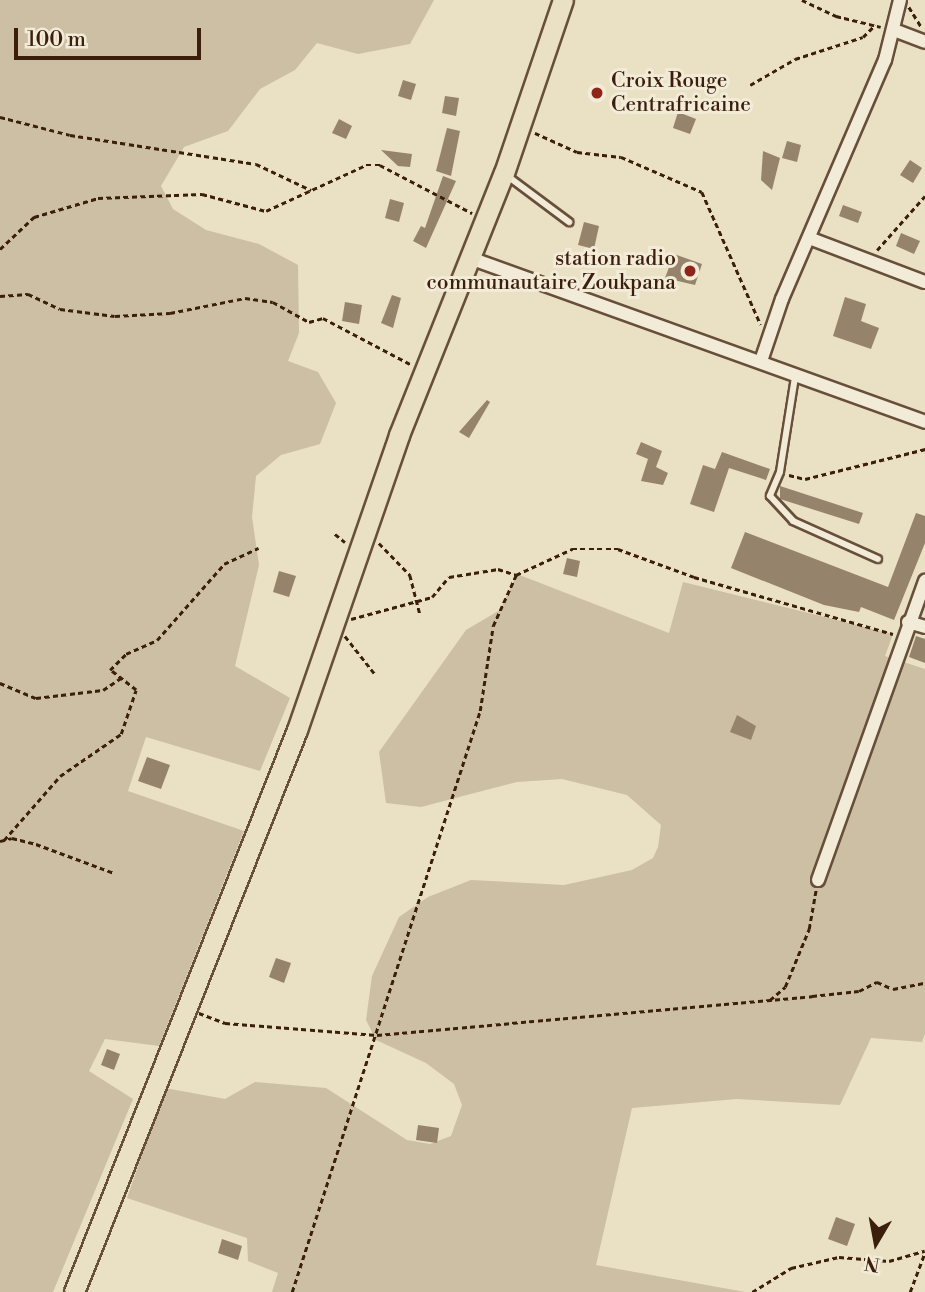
<!DOCTYPE html>
<style>
body{margin:0}
#map{position:relative;width:925px;height:1292px;overflow:hidden;background:#eae0c3;font-family:"Libre Bodoni",serif}
div>[style]{position:absolute}
.green>*{inset:0;background:#ccbfa4}
.building>*{inset:0;background:#96836b}
.path>*{height:2.5px;margin-top:-1.25px;transform-origin:0;background:repeating-linear-gradient(90deg,#3b1f0c 0 5px,transparent 0 8.5px)}
.roads{filter:drop-shadow(2px 0 #674f3a) drop-shadow(-2px 0 #674f3a) drop-shadow(0 2px #674f3a) drop-shadow(0 -2px #674f3a)}
.lane>*{height:6px;margin:-3px;padding:0 3px;transform-origin:3px;border-radius:3px;background:#f1ebd8}
.street>*{height:12px;margin:-6px;padding:0 6px;transform-origin:6px;border-radius:6px;background:#f1ebd8}
.primary>*{height:19px;margin:-9.5px;padding:0 9.5px;transform-origin:9.5px;border-radius:9.5px;background:#eae0c3}
.dots>*{width:19px;height:19px;translate:-50% -50%;box-sizing:border-box;border:4px solid #f1ebd8;border-radius:50%}
span{translate:-50% -50%;white-space:nowrap;text-align:center;line-height:1.15;-webkit-text-stroke:6px #f1ebd8;paint-order:stroke}
.poi-label{font-size:21px;color:#3b1f0c}
.left{translate:0 -50%;text-align:left}
.right{translate:-100% -50%;text-align:right}
.north{position:absolute;left:841px;top:1208px;width:70px;height:70px;-webkit-text-stroke:5px #f1ebd8;paint-order:stroke;rotate:190deg;font-size:19px;font-weight:700;line-height:28px;text-align:center;color:#3b1f0c}
.north::after{content:'';display:block;margin:auto;width:24px;height:32px;background:#3b1f0c;clip-path:polygon(50% 0,100% 100%,50% 72%,0 100%)}
.scale{position:absolute;left:14px;top:28px;width:187px;height:32px;box-sizing:border-box;border:4px solid #3b1f0c;border-top:0;padding-left:9px;font-size:21px;line-height:24px;white-space:nowrap;color:#3b1f0c;-webkit-text-stroke:5px #f1ebd8;paint-order:stroke}
</style>
<div id="map">
<div class="green">
<div style="clip-path:polygon(0 0,434px 0,410px 44px,358px 54px,317px 43px,295px 70px,260px 89px,228px 131px,184px 147px,161px 186px,173px 209px,206px 230px,259px 244px,298px 265px,299px 333px,288px 361px,318px 372px,336px 403px,320px 444px,281px 455px,256px 476px,252px 517px,259px 565px,235px 666px,290px 698px,260px 771px,146px 737px,128px 791px,244px 831px,159px 1046px,105px 1039px,89px 1071px,133px 1099px,53px 1292px,0 1292px)"></div>
<div style="clip-path:polygon(517px 574px,669px 633px,683px 582px,893px 634px,885px 656px,925px 669px,925px 1034px,922px 1042px,871px 1038px,840px 1105px,737px 1099px,632px 1108px,596px 1265px,745px 1292px,272px 1292px,278px 1273px,248px 1261px,247px 1238px,127px 1198px,165px 1088px,225px 1099px,255px 1082px,326px 1088px,407px 1140px,430px 1144px,451px 1136px,462px 1105px,454px 1084px,426px 1063px,376px 1040px,366px 1020px,372px 976px,399px 917px,428px 897px,471px 880px,564px 885px,632px 870px,653px 858px,658px 847px,661px 825px,627px 795px,562px 779px,517px 782px,421px 807px,386px 803px,379px 752px,466px 630px,500px 610px)"></div>
</div>
<div class="building">
<div style="clip-path:polygon(403px 80px,416px 84px,411px 100px,398px 96px)"></div>
<div style="clip-path:polygon(445px 96px,459px 98px,456px 116px,442px 113px)"></div>
<div style="clip-path:polygon(678px 112px,696px 119px,690px 134px,673px 128px)"></div>
<div style="clip-path:polygon(339px 119px,352px 126px,346px 139px,332px 133px)"></div>
<div style="clip-path:polygon(447px 128px,460px 131px,451px 176px,436px 171px)"></div>
<div style="clip-path:polygon(787px 141px,801px 145px,797px 162px,782px 158px)"></div>
<div style="clip-path:polygon(381px 150px,412px 154px,410px 167px,398px 166px)"></div>
<div style="clip-path:polygon(763px 151px,780px 158px,772px 190px,761px 180px)"></div>
<div style="clip-path:polygon(910px 160px,922px 168px,913px 183px,900px 175px)"></div>
<div style="clip-path:polygon(443px 176px,456px 181px,426px 248px,413px 241px,421px 226px,425px 228px)"></div>
<div style="clip-path:polygon(390px 199px,404px 203px,399px 222px,385px 218px)"></div>
<div style="clip-path:polygon(843px 205px,862px 212px,858px 223px,839px 216px)"></div>
<div style="clip-path:polygon(584px 222px,599px 226px,594px 249px,578px 245px)"></div>
<div style="clip-path:polygon(901px 233px,920px 241px,914px 254px,896px 246px)"></div>
<div style="clip-path:polygon(674px 254px,702px 264px,695px 285px,665px 278px)"></div>
<div style="clip-path:polygon(392px 295px,401px 298px,393px 328px,381px 323px)"></div>
<div style="clip-path:polygon(845px 297px,866px 304px,861px 321px,879px 328px,871px 349px,833px 336px)"></div>
<div style="clip-path:polygon(345px 302px,362px 305px,359px 324px,342px 321px)"></div>
<div style="clip-path:polygon(487px 400px,490px 402px,469px 438px,459px 432px)"></div>
<div style="clip-path:polygon(641px 442px,662px 451px,656px 467px,668px 473px,663px 485px,641px 481px,648px 459px,636px 454px)"></div>
<div style="clip-path:polygon(722px 452px,770px 469px,766px 480px,729px 468px,714px 512px,690px 504px,703px 465px,715px 469px)"></div>
<div style="clip-path:polygon(780px 486px,863px 513px,859px 524px,780px 499px)"></div>
<div style="clip-path:polygon(916px 513px,925px 516px,925px 543px,894px 620px,861px 607px,859px 612px,824px 605px,731px 568px,745px 532px,888px 587px)"></div>
<div style="clip-path:polygon(567px 558px,580px 561px,577px 577px,563px 574px)"></div>
<div style="clip-path:polygon(279px 571px,296px 576px,289px 597px,273px 592px)"></div>
<div style="clip-path:polygon(916px 636px,925px 639px,925px 663px,909px 657px)"></div>
<div style="clip-path:polygon(737px 715px,756px 726px,751px 740px,730px 732px)"></div>
<div style="clip-path:polygon(147px 757px,170px 765px,161px 789px,138px 781px)"></div>
<div style="clip-path:polygon(276px 958px,291px 963px,284px 983px,269px 977px)"></div>
<div style="clip-path:polygon(107px 1049px,120px 1054px,114px 1070px,101px 1065px)"></div>
<div style="clip-path:polygon(418px 1125px,439px 1128px,437px 1143px,416px 1140px)"></div>
<div style="clip-path:polygon(836px 1217px,855px 1224px,847px 1246px,828px 1239px)"></div>
<div style="clip-path:polygon(222px 1239px,242px 1246px,238px 1260px,218px 1253px)"></div>
</div>
<div class="path">
<div style="left:802px;top:0;width:38px;rotate:25deg"></div>
<div style="left:836px;top:16px;width:46px;rotate:13.7deg"></div>
<div style="left:909px;top:7px;width:25px;rotate:58deg"></div>
<div style="left:750px;top:85px;width:52px;rotate:-30deg"></div>
<div style="left:795px;top:59px;width:71px;rotate:-17.9deg"></div>
<div style="left:863px;top:37px;width:17px;rotate:-45deg"></div>
<div style="left:0;top:117px;width:72px;rotate:14.4deg"></div>
<div style="left:70px;top:135px;width:188px;rotate:8.9deg"></div>
<div style="left:256px;top:164px;width:61px;rotate:25.3deg"></div>
<div style="left:535px;top:133px;width:46px;rotate:24.3deg"></div>
<div style="left:577px;top:152px;width:44px;rotate:6.5deg"></div>
<div style="left:621px;top:157px;width:88px;rotate:23.4deg"></div>
<div style="left:702px;top:192px;width:145px;rotate:66.1deg"></div>
<div style="left:0;top:249px;width:47px;rotate:-43.3deg"></div>
<div style="left:34px;top:217px;width:67px;rotate:-16.5deg"></div>
<div style="left:98px;top:198px;width:104px;rotate:-2.2deg"></div>
<div style="left:202px;top:194px;width:66px;rotate:14.9deg"></div>
<div style="left:266px;top:211px;width:110px;rotate:-24.7deg"></div>
<div style="left:366px;top:165px;width:14px"></div>
<div style="left:380px;top:165px;width:104px;rotate:27.6deg"></div>
<div style="left:877px;top:250px;width:72px;rotate:-48.4deg"></div>
<div style="left:0;top:296px;width:28px;rotate:-4deg"></div>
<div style="left:28px;top:294px;width:35px;rotate:25deg"></div>
<div style="left:60px;top:309px;width:55px;rotate:7.3deg"></div>
<div style="left:115px;top:316px;width:55px;rotate:-3.1deg"></div>
<div style="left:170px;top:313px;width:76px;rotate:-11.3deg"></div>
<div style="left:245px;top:298px;width:28px;rotate:8deg"></div>
<div style="left:273px;top:302px;width:41px;rotate:29.1deg"></div>
<div style="left:309px;top:322px;width:15px;rotate:-16deg"></div>
<div style="left:323px;top:318px;width:101px;rotate:27.8deg"></div>
<div style="left:789px;top:475px;width:16px;rotate:14deg"></div>
<div style="left:805px;top:479px;width:124px;rotate:-14deg"></div>
<div style="left:335px;top:534px;width:13px;rotate:39deg"></div>
<div style="left:379px;top:543px;width:45px;rotate:45.9deg"></div>
<div style="left:410px;top:575px;width:40px;rotate:75.6deg"></div>
<div style="left:351px;top:619px;width:84px;rotate:-15.2deg"></div>
<div style="left:432px;top:597px;width:26px;rotate:-50deg"></div>
<div style="left:449px;top:577px;width:50px;rotate:-9.3deg"></div>
<div style="left:498px;top:569px;width:19px;rotate:18deg"></div>
<div style="left:516px;top:575px;width:62px;rotate:-24.9deg"></div>
<div style="left:572px;top:549px;width:46px"></div>
<div style="left:618px;top:549px;width:81px;rotate:20.2deg"></div>
<div style="left:694px;top:577px;width:207px;rotate:16deg"></div>
<div style="left:345px;top:636px;width:48px;rotate:51.7deg"></div>
<div style="left:0;top:683px;width:39px;rotate:23deg"></div>
<div style="left:36px;top:698px;width:67px;rotate:-6.8deg"></div>
<div style="left:103px;top:690px;width:22px;rotate:-34deg"></div>
<div style="left:4px;top:840px;width:85px;rotate:-48.8deg"></div>
<div style="left:60px;top:776px;width:74px;rotate:-34.5deg"></div>
<div style="left:121px;top:734px;width:46px;rotate:-71.2deg"></div>
<div style="left:136px;top:690px;width:33px;rotate:-142deg"></div>
<div style="left:110px;top:670px;width:23px;rotate:-45deg"></div>
<div style="left:126px;top:654px;width:34px;rotate:-24deg"></div>
<div style="left:157px;top:640px;width:101px;rotate:-48.6deg"></div>
<div style="left:224px;top:564px;width:38px;rotate:-25deg"></div>
<div style="left:0;top:841px;width:12px;rotate:-14deg"></div>
<div style="left:12px;top:838px;width:25px;rotate:14deg"></div>
<div style="left:36px;top:844px;width:83px;rotate:20.4deg"></div>
<div style="left:770px;top:1000px;width:20px;rotate:-41deg"></div>
<div style="left:785px;top:987px;width:63px;rotate:-67.5deg"></div>
<div style="left:809px;top:929px;width:40px;rotate:-80deg"></div>
<div style="left:199px;top:1013px;width:28px;rotate:21deg"></div>
<div style="left:225px;top:1023px;width:152px;rotate:4.5deg"></div>
<div style="left:377px;top:1035px;width:437px;rotate:-5.1deg"></div>
<div style="left:812px;top:996px;width:47px;rotate:-6.1deg"></div>
<div style="left:859px;top:991px;width:20px;rotate:-27deg"></div>
<div style="left:877px;top:982px;width:17px;rotate:24deg"></div>
<div style="left:893px;top:989px;width:33px;rotate:-11deg"></div>
<div style="left:292px;top:1292px;width:611px;rotate:-72.07deg"></div>
<div style="left:480px;top:711px;width:86px;rotate:-81.3deg"></div>
<div style="left:493px;top:626px;width:56px;rotate:-65.7deg"></div>
<div style="left:752px;top:1292px;width:46px;rotate:-31.6deg"></div>
<div style="left:791px;top:1268px;width:49px;rotate:-12.9deg"></div>
<div style="left:839px;top:1257px;width:50px;rotate:4.6deg"></div>
<div style="left:889px;top:1261px;width:37px;rotate:-16deg"></div>
<div style="left:910px;top:1292px;width:43px;rotate:-69.4deg"></div>
</div>
<div class="roads">
<div class="lane">
<div style="left:506px;top:175px;width:79px;rotate:36.7deg"></div>
<div style="left:795px;top:377px;width:96px;rotate:99deg"></div>
<div style="left:780px;top:472px;width:26px;rotate:113deg"></div>
<div style="left:770px;top:496px;width:34px;rotate:47deg"></div>
<div style="left:793px;top:521px;width:93px;rotate:24.1deg"></div>
</div>
<div class="street">
<div style="left:894px;top:30px;width:33px;rotate:21deg"></div>
<div style="left:809px;top:238px;width:124px;rotate:20.8deg"></div>
<div style="left:470px;top:258px;width:484px;rotate:19.8deg"></div>
<div style="left:761px;top:361px;width:65px;rotate:-71.3deg"></div>
<div style="left:782px;top:299px;width:260px;rotate:-66.7deg"></div>
<div style="left:885px;top:60px;width:62px;rotate:-76deg"></div>
<div style="left:908px;top:622px;width:18px;rotate:16deg"></div>
<div style="left:818px;top:880px;width:318px;rotate:-70.3deg"></div>
</div>
<div class="primary">
<div style="left:74px;top:1292px;width:605px;rotate:-68.36deg"></div>
<div style="left:297px;top:730px;width:312px;rotate:-70.9deg"></div>
<div style="left:399px;top:435px;width:282px;rotate:-68.2deg"></div>
<div style="left:504px;top:173px;width:183px;rotate:-71.2deg"></div>
</div>
</div>
<div class="dots">
<div style="left:597px;top:93px;background:#8f2418"></div>
<div style="left:690px;top:271px;background:#8f2418"></div>
</div>
<div class="poi-label">
<span class="left" style="left:611px;top:93px">Croix Rouge<br>Centrafricaine</span>
<span class="right" style="left:676px;top:271px">station radio<br>communautaire Zoukpana</span>
</div>
<div class="north">N</div>
<div class="scale">100 m</div>
</div>
